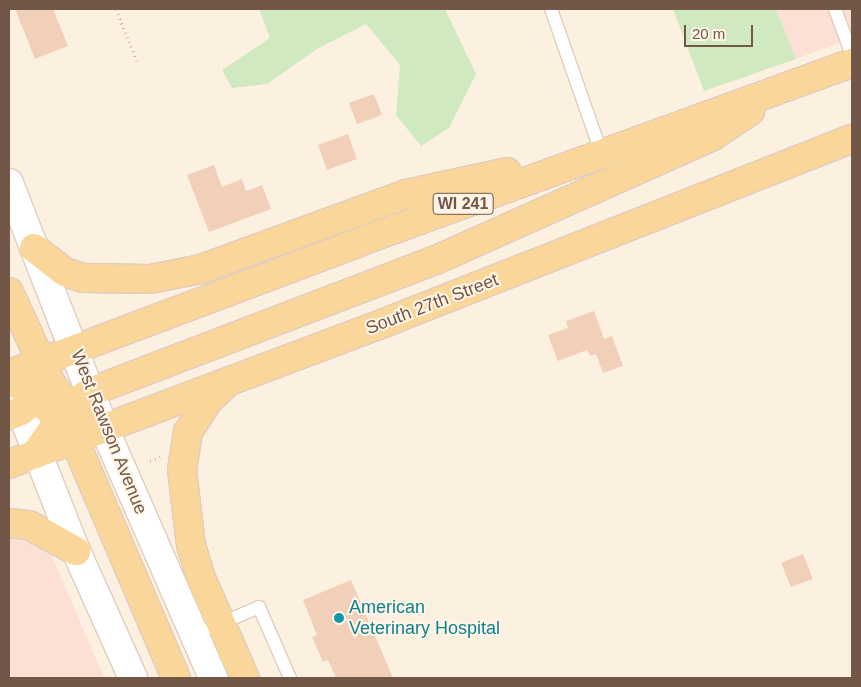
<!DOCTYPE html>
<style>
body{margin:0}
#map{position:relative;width:861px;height:687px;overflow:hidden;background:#fcf1e1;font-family:Arial,sans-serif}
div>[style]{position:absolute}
.commercial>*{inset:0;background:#fce0d5}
.green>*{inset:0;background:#d1e9c0}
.building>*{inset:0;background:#f1cfb9}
.path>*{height:3px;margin-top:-1.5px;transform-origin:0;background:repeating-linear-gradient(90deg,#d5b29d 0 1px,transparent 0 5px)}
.roads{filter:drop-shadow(1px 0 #e0cdbd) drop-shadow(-1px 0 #e0cdbd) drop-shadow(0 1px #e0cdbd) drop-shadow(0 -1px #e0cdbd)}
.service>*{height:12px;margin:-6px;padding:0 6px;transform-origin:6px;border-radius:6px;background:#fff}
.secondary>*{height:28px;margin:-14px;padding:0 14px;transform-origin:14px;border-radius:14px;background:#fff}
.primary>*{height:28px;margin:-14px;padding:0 14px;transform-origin:14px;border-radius:14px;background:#fad69a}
.dots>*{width:14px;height:14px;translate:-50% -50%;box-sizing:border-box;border:2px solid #fff5e7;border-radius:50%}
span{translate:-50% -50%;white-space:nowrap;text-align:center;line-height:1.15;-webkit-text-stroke:4px #fff5e7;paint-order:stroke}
.shield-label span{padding:1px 4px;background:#fff5e7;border:1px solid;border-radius:4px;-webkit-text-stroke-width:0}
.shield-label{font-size:16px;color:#725748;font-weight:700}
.street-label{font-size:18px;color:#725748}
.culture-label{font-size:18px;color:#0d838f}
.left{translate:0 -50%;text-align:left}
.frame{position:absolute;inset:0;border:10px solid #725748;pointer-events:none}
.scale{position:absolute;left:684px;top:25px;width:69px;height:22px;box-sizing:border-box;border:2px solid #725748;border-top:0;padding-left:6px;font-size:15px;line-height:18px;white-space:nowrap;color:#725748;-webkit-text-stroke:4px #fff5e7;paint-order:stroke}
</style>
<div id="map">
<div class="commercial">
<div style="clip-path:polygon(776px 9px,852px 9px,852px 38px,796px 59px)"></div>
<div style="clip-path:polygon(9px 531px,50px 551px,104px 678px,9px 678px)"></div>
</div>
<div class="green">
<div style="clip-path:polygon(259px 9px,445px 9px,476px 74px,449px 128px,421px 146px,396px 115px,400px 65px,366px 24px,317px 49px,267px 84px,232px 88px,222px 70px,270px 38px)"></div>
<div style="clip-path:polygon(673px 9px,776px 9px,796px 59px,704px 91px)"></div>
</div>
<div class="building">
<div style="clip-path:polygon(15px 9px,53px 9px,68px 46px,35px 59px)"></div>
<div style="clip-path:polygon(374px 94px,382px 115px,357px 124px,349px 103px)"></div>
<div style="clip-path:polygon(348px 134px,357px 159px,327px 170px,318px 145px)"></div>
<div style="clip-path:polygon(214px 165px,222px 187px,242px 179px,246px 191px,262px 185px,271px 209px,209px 232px,187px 175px)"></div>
<div style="clip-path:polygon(594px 311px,604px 339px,612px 336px,623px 366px,603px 373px,596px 354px,590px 356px,587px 350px,558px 361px,548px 335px,568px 328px,566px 321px)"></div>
<div style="clip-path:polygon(803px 554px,813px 579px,791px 587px,781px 563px)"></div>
<div style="clip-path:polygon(351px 580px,393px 678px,336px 678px,328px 660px,323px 662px,312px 637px,317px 635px,303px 600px)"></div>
</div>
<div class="path">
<div style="left:116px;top:9px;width:56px;rotate:68deg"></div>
<div style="left:150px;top:461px;width:11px;rotate:-22deg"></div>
</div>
<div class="roads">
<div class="service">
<div style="left:551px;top:9px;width:151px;rotate:70.7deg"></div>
<div style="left:835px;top:9px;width:49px;rotate:69.7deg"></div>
<div style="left:194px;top:635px;width:71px;rotate:-23.3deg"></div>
<div style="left:259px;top:607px;width:77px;rotate:66.4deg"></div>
</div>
<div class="secondary">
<div style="left:9px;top:183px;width:263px;rotate:68.8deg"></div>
<div style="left:104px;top:428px;width:273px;rotate:66.4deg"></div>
<div style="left:12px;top:388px;width:175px;rotate:68.6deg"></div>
<div style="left:76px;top:551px;width:139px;rotate:65.8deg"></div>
</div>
<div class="primary">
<div style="left:34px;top:248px;width:39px;rotate:38deg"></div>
<div style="left:65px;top:272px;width:19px;rotate:18deg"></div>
<div style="left:83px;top:278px;width:67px;rotate:0.9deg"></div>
<div style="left:150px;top:279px;width:52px;rotate:-11.1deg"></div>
<div style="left:201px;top:269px;width:218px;rotate:-20.1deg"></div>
<div style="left:406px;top:194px;width:103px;rotate:-12.3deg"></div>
<div style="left:9px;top:292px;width:102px;rotate:65.2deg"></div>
<div style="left:52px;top:385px;width:27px;rotate:51deg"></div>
<div style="left:69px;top:406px;width:14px;rotate:30deg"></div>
<div style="left:9px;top:374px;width:377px;rotate:-20.6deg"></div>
<div style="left:362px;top:241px;width:521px;rotate:-19.96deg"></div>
<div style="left:9px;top:377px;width:65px;rotate:39.4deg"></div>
<div style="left:59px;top:418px;width:26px;rotate:54deg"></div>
<div style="left:74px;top:439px;width:260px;rotate:66.9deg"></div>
<div style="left:225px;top:385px;width:23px;rotate:137deg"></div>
<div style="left:208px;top:401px;width:37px;rotate:123deg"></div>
<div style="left:188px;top:432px;width:38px;rotate:99deg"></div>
<div style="left:182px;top:470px;width:76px;rotate:83.2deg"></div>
<div style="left:191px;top:545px;width:34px;rotate:73deg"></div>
<div style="left:201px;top:578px;width:109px;rotate:66.3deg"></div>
<div style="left:9px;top:416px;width:13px;rotate:-23deg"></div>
<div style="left:21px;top:411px;width:37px;rotate:-38deg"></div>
<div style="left:36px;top:453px;width:57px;rotate:-54.9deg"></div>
<div style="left:69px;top:406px;width:25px;rotate:-34deg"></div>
<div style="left:90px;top:392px;width:373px;rotate:-20.9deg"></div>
<div style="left:438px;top:259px;width:301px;rotate:-24.1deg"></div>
<div style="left:713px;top:136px;width:45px;rotate:-34deg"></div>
<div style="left:9px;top:464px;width:411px;rotate:-20.6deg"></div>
<div style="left:394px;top:319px;width:492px;rotate:-21.5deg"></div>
<div style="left:9px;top:523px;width:20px;rotate:6deg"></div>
<div style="left:29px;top:525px;width:54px;rotate:29deg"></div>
</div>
</div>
<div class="dots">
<div style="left:339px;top:618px;background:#0f9aa8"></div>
</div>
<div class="shield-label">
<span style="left:463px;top:204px">WI 241</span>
</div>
<div class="street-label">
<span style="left:432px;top:304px;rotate:-21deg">South 27th Street</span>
<span style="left:109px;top:432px;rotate:68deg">West Rawson Avenue</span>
</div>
<div class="culture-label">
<span class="left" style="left:349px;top:618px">American<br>Veterinary Hospital</span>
</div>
<div class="frame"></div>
<div class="scale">20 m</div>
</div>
